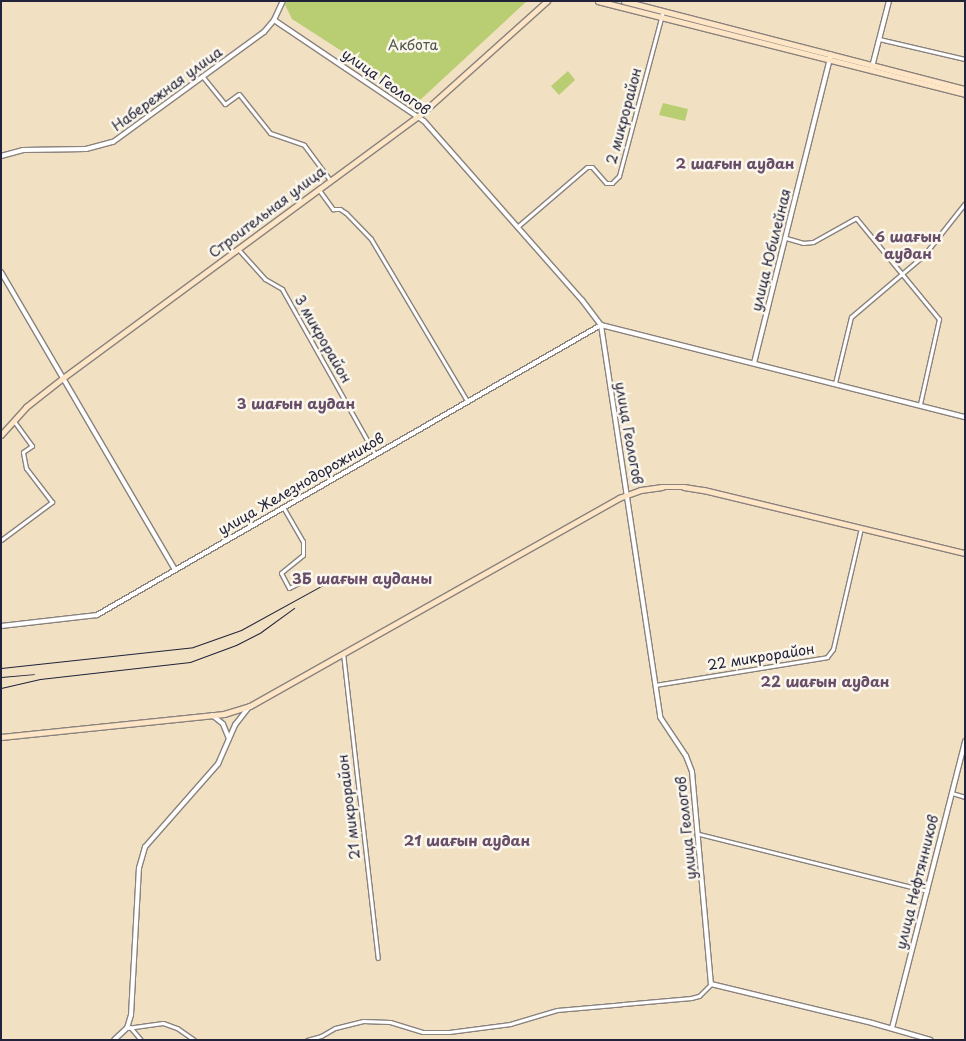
<!DOCTYPE html>
<meta charset="utf-8">
<style>
body{margin:0}
#map{position:relative;width:966px;height:1041px;overflow:hidden;background:#f1e1c2;font-family:"Playpen Sans",sans-serif}
div>[style]{position:absolute}
.green>*{inset:0;background:#b9ce72}
.roads{filter:drop-shadow(1px 0 #8a827e) drop-shadow(-1px 0 #8a827e) drop-shadow(0 1px #8a827e) drop-shadow(0 -1px #8a827e)}
.minor>*{height:3px;margin:-1.5px;padding:0 1.5px;transform-origin:1.5px;border-radius:1.5px;background:#fff}
.tertiary>*{height:4px;margin:-2px;padding:0 2px;transform-origin:2px;border-radius:2px;background:#fff}
.secondary>*{height:4.5px;margin:-2.25px;padding:0 2.25px;transform-origin:2.25px;border-radius:2.25px;background:#fde5c5}
.rail>*{height:1px;margin:-0.5px;padding:0 0.5px;transform-origin:0.5px;border-radius:0.5px;background:#22223b}
span{translate:-50% -50%;white-space:nowrap;text-align:center;line-height:1.15;-webkit-text-stroke:5px #fbf7ec;paint-order:stroke}
.park-label{font-size:14px;color:#4f564c}
.street-label{font-size:14px;color:#22223b}
.neighbourhood-label{font-size:15px;color:#694e6a;font-weight:700}
.frame{position:absolute;inset:0;border:2px solid #22223b;pointer-events:none}
</style>
<div id="map">
<div class="green">
<div style="clip-path:polygon(287px 1px,527px 1px,419px 101px,292px 19px,285px 5px)"></div>
<div style="clip-path:polygon(568px 71px,575px 80px,559px 95px,551px 86px)"></div>
<div style="clip-path:polygon(663px 103px,688px 109px,685px 121px,659px 115px)"></div>
</div>
<div class="roads">
<div class="minor">
<div style="left:879px;top:39px;width:88px;rotate:13.1deg"></div>
<div style="left:203px;top:77px;width:35px;rotate:51deg"></div>
<div style="left:225px;top:104px;width:17px;rotate:-36deg"></div>
<div style="left:239px;top:94px;width:50px;rotate:51.5deg"></div>
<div style="left:270px;top:133px;width:36px;rotate:19deg"></div>
<div style="left:304px;top:145px;width:44px;rotate:53.4deg"></div>
<div style="left:319px;top:190px;width:24px;rotate:54deg"></div>
<div style="left:333px;top:209px;width:7px"></div>
<div style="left:340px;top:209px;width:7px;rotate:34deg"></div>
<div style="left:346px;top:213px;width:36px;rotate:46deg"></div>
<div style="left:371px;top:239px;width:188px;rotate:59.3deg"></div>
<div style="left:517px;top:227px;width:92px;rotate:-40.6deg"></div>
<div style="left:587px;top:167px;width:5px"></div>
<div style="left:592px;top:167px;width:21px;rotate:49deg"></div>
<div style="left:606px;top:183px;width:6px"></div>
<div style="left:612px;top:183px;width:10px;rotate:-45deg"></div>
<div style="left:619px;top:176px;width:171px;rotate:-75.1deg"></div>
<div style="left:786px;top:238px;width:18px;rotate:16deg"></div>
<div style="left:803px;top:243px;width:10px;rotate:-6deg"></div>
<div style="left:813px;top:242px;width:49px;rotate:-29.2deg"></div>
<div style="left:856px;top:218px;width:131px;rotate:50.6deg"></div>
<div style="left:939px;top:319px;width:87px;rotate:102.6deg"></div>
<div style="left:238px;top:249px;width:40px;rotate:48deg"></div>
<div style="left:265px;top:279px;width:20px;rotate:30deg"></div>
<div style="left:282px;top:289px;width:189px;rotate:60.6deg"></div>
<div style="left:835px;top:383px;width:68px;rotate:-76.4deg"></div>
<div style="left:851px;top:317px;width:96px;rotate:-40.3deg"></div>
<div style="left:924px;top:255px;width:66px;rotate:-51.7deg"></div>
<div style="left:283px;top:507px;width:39px;rotate:60deg"></div>
<div style="left:303px;top:541px;width:14px;rotate:90deg"></div>
<div style="left:303px;top:555px;width:28px;rotate:141deg"></div>
<div style="left:281px;top:573px;width:17px;rotate:62deg"></div>
<div style="left:289px;top:588px;width:20px;rotate:-27deg"></div>
<div style="left:1px;top:540px;width:64px;rotate:-36.7deg"></div>
<div style="left:52px;top:502px;width:43px;rotate:-127.4deg"></div>
<div style="left:26px;top:468px;width:16px;rotate:-101deg"></div>
<div style="left:23px;top:452px;width:11px;rotate:-34deg"></div>
<div style="left:32px;top:446px;width:31px;rotate:-126deg"></div>
<div style="left:343px;top:653px;width:307px;rotate:83.5deg"></div>
<div style="left:655px;top:685px;width:174px;rotate:-9.2deg"></div>
<div style="left:827px;top:657px;width:10px;rotate:-53deg"></div>
<div style="left:833px;top:649px;width:124px;rotate:-77deg"></div>
<div style="left:952px;top:793px;width:14px;rotate:17deg"></div>
<div style="left:699px;top:834px;width:235px;rotate:14deg"></div>
<div style="left:130px;top:1027px;width:17px;rotate:50deg"></div>
<div style="left:127px;top:1028px;width:36px;rotate:-8deg"></div>
<div style="left:163px;top:1023px;width:15px;rotate:20deg"></div>
<div style="left:177px;top:1028px;width:21px;rotate:35deg"></div>
<div style="left:307px;top:1040px;width:15px;rotate:-16deg"></div>
<div style="left:321px;top:1036px;width:16px;rotate:-30deg"></div>
<div style="left:335px;top:1028px;width:29px;rotate:-14deg"></div>
<div style="left:363px;top:1021px;width:27px;rotate:2deg"></div>
<div style="left:390px;top:1022px;width:34px;rotate:17deg"></div>
<div style="left:423px;top:1032px;width:26px"></div>
<div style="left:449px;top:1032px;width:62px;rotate:-7.5deg"></div>
<div style="left:510px;top:1024px;width:49px;rotate:-16.6deg"></div>
<div style="left:557px;top:1010px;width:135px;rotate:-5.1deg"></div>
<div style="left:691px;top:998px;width:8px;rotate:-14deg"></div>
<div style="left:699px;top:996px;width:17px;rotate:-45deg"></div>
</div>
<div class="tertiary">
<div style="left:274px;top:20px;width:181px;rotate:34deg"></div>
<div style="left:424px;top:121px;width:239px;rotate:48.6deg"></div>
<div style="left:582px;top:300px;width:31px;rotate:53deg"></div>
<div style="left:601px;top:325px;width:396px;rotate:81.4deg"></div>
<div style="left:660px;top:717px;width:47px;rotate:56.3deg"></div>
<div style="left:686px;top:756px;width:17px;rotate:69deg"></div>
<div style="left:692px;top:772px;width:213px;rotate:84.9deg"></div>
<div style="left:711px;top:984px;width:166px;rotate:13.6deg"></div>
<div style="left:872px;top:1023px;width:61px;rotate:16.1deg"></div>
<div style="left:872px;top:67px;width:68px;rotate:-75.6deg"></div>
<div style="left:1px;top:156px;width:23px;rotate:-15deg"></div>
<div style="left:23px;top:150px;width:63px;rotate:-0.9deg"></div>
<div style="left:86px;top:149px;width:28px;rotate:-15deg"></div>
<div style="left:113px;top:142px;width:187px;rotate:-36.1deg"></div>
<div style="left:264px;top:32px;width:16px;rotate:-50deg"></div>
<div style="left:274px;top:20px;width:21px;rotate:-65deg"></div>
<div style="left:1px;top:272px;width:345px;rotate:59.7deg"></div>
<div style="left:754px;top:363px;width:318px;rotate:-76deg"></div>
<div style="left:1px;top:626px;width:97px;rotate:-6.5deg"></div>
<div style="left:97px;top:615px;width:581px;rotate:-29.92deg"></div>
<div style="left:601px;top:325px;width:375px;rotate:14.2deg"></div>
<div style="left:212px;top:715px;width:14px;rotate:39deg"></div>
<div style="left:223px;top:724px;width:16px;rotate:68deg"></div>
<div style="left:892px;top:1028px;width:296px;rotate:-75.7deg"></div>
<div style="left:114px;top:1040px;width:18px;rotate:-43deg"></div>
<div style="left:127px;top:1028px;width:14px;rotate:-73deg"></div>
<div style="left:131px;top:1015px;width:147px;rotate:-86.9deg"></div>
<div style="left:139px;top:868px;width:22px;rotate:-74deg"></div>
<div style="left:145px;top:847px;width:111px;rotate:-48.7deg"></div>
<div style="left:218px;top:764px;width:43px;rotate:-66.4deg"></div>
<div style="left:235px;top:725px;width:24px;rotate:-52deg"></div>
</div>
<div class="secondary">
<div style="left:598px;top:1px;width:379px;rotate:14.2deg"></div>
<div style="left:624px;top:1px;width:352px;rotate:14.5deg"></div>
<div style="left:1px;top:435px;width:38px;rotate:-48deg"></div>
<div style="left:26px;top:407px;width:47px;rotate:-38.1deg"></div>
<div style="left:63px;top:378px;width:442px;rotate:-36.4deg"></div>
<div style="left:419px;top:116px;width:172px;rotate:-41.9deg"></div>
<div style="left:1px;top:737px;width:224px;rotate:-5.9deg"></div>
<div style="left:224px;top:714px;width:27px;rotate:-17deg"></div>
<div style="left:250px;top:706px;width:424px;rotate:-29.4deg"></div>
<div style="left:619px;top:498px;width:23px;rotate:-20deg"></div>
<div style="left:641px;top:490px;width:21px;rotate:-8deg"></div>
<div style="left:662px;top:487px;width:22px"></div>
<div style="left:684px;top:487px;width:20px;rotate:9deg"></div>
<div style="left:704px;top:490px;width:268px;rotate:13.6deg"></div>
</div>
</div>
<div class="rail">
<div style="left:1px;top:668px;width:193px;rotate:-6.2deg"></div>
<div style="left:193px;top:647px;width:51px;rotate:-19.5deg"></div>
<div style="left:241px;top:630px;width:116px;rotate:-28.8deg"></div>
<div style="left:1px;top:677px;width:33px;rotate:-5deg"></div>
<div style="left:1px;top:688px;width:40px;rotate:-13deg"></div>
<div style="left:40px;top:679px;width:151px;rotate:-6.5deg"></div>
<div style="left:190px;top:662px;width:49px;rotate:-20.3deg"></div>
<div style="left:236px;top:645px;width:28px;rotate:-27deg"></div>
<div style="left:261px;top:632px;width:41px;rotate:-36deg"></div>
</div>
<div class="park-label">
<span style="left:413px;top:45px">Акбота</span>
</div>
<div class="street-label">
<span style="left:386px;top:82px;rotate:35deg">улица Геологов</span>
<span style="left:167px;top:89px;rotate:-36deg">Набережная улица</span>
<span style="left:624px;top:116px;rotate:-75deg">2 микрорайон</span>
<span style="left:267px;top:212px;rotate:-37deg">Строительная улица</span>
<span style="left:771px;top:250px;rotate:-76deg">улица Юбилейная</span>
<span style="left:323px;top:339px;rotate:60deg">3 микрорайон</span>
<span style="left:629px;top:433px;rotate:80deg">улица Геологов</span>
<span style="left:301px;top:484px;rotate:-30deg">улица Железнодорожников</span>
<span style="left:761px;top:657px;rotate:-9deg">22 микрорайон</span>
<span style="left:349px;top:807px;rotate:-97deg">21 микрорайон</span>
<span style="left:686px;top:828px;rotate:-96deg">улица Геологов</span>
<span style="left:917px;top:882px;rotate:-76deg">улица Нефтянников</span>
</div>
<div class="neighbourhood-label">
<span style="left:735px;top:163px">2 шағын аудан</span>
<span style="left:908px;top:244px">6 шағын<br>аудан</span>
<span style="left:296px;top:403px">3 шағын аудан</span>
<span style="left:362px;top:578px">3Б шағын ауданы</span>
<span style="left:825px;top:681px">22 шағын аудан</span>
<span style="left:467px;top:840px">21 шағын аудан</span>
</div>
<div class="frame"></div>
</div>
